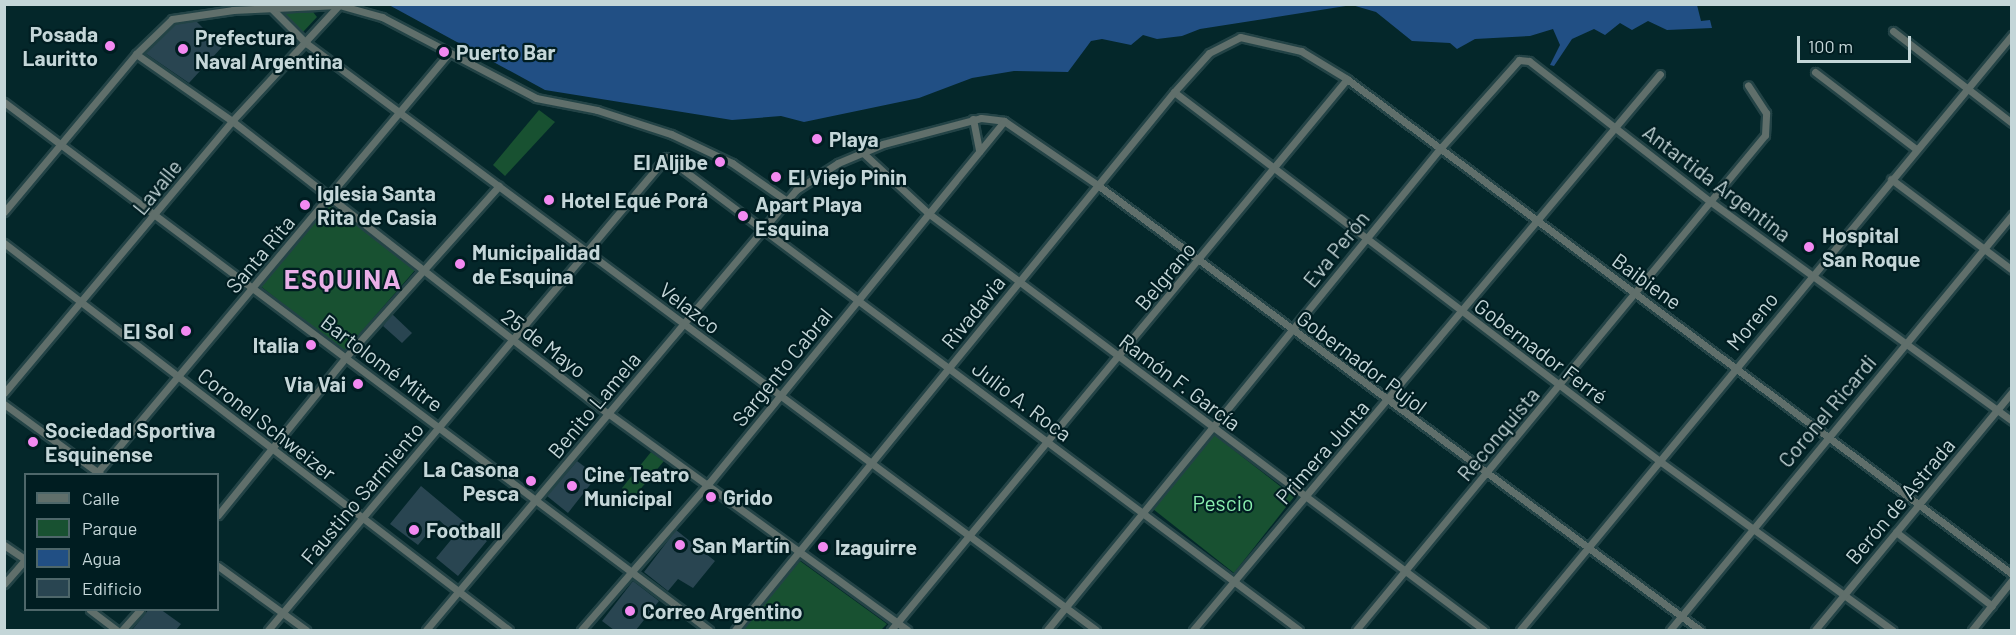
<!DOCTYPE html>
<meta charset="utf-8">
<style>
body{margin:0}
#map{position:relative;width:2016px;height:635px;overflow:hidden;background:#04272a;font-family:Barlow,sans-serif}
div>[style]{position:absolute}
.green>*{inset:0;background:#185131}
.water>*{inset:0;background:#214f84}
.building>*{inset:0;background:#294551}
.roads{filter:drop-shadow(2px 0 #234346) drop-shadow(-2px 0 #234346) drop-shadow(0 2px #234346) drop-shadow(0 -2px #234346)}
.street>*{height:7px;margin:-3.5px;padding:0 3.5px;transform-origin:3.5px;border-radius:3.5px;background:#606f6b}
.dots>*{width:16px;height:16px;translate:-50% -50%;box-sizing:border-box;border:3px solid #001d21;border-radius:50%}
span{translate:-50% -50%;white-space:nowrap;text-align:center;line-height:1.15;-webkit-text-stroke:4.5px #001d21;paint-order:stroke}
.poi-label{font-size:21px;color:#c4d6d8;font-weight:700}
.right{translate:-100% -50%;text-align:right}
.left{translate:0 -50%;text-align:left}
.street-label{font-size:21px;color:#c4d6d8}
.park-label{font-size:21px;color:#8aefaf}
.district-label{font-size:27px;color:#e9afe7;font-weight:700;letter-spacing:1.5px}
.frame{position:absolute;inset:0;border:6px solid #c4d6d8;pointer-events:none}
.legend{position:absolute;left:24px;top:473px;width:195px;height:138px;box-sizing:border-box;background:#001d21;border:2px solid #4e676a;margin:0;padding:8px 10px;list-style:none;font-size:18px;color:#c4d6d8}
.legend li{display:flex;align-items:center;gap:12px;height:30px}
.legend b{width:30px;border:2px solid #4e676a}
.scale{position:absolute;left:1797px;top:36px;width:114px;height:27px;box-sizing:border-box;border:3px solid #c4d6d8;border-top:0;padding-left:8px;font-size:18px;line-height:21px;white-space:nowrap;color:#c4d6d8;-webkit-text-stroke:4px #001d21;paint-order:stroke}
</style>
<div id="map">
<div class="green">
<div style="clip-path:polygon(288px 11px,313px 12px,317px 17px,303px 32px,284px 15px)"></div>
<div style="clip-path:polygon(539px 110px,555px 122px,505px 176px,493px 165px)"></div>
<div style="clip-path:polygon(329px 202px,416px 269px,344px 352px,259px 285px)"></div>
<div style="clip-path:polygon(1212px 433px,1294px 497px,1234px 573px,1153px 509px)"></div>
<div style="clip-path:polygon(651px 452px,664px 461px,633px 498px,622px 488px)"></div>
<div style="clip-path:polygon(800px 561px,887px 624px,881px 630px,739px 630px)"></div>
</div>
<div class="water">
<div style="clip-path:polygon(389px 5px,1352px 5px,1200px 29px,1182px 36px,1157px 39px,1143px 35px,1131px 45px,1102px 39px,1091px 41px,1068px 72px,1014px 71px,972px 78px,919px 98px,804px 122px,781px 116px,732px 120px,545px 90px)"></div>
<div style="clip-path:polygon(1352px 5px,1697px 5px,1701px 21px,1710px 20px,1712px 28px,1667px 30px,1648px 21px,1632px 30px,1620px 23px,1605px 35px,1594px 29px,1572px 39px,1554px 66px,1550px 65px,1560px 45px,1553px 29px,1530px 36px,1475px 39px,1457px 49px,1450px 43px,1412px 41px,1376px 12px)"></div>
</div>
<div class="building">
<div style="clip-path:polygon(196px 21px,222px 47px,189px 83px,145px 53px,175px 24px)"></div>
<div style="clip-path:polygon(392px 314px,412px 333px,402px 343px,383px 326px)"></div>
<div style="clip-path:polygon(577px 461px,597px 476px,568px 513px,547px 496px)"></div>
<div style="clip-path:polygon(421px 486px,487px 541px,458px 576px,436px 558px,455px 535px,439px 520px,418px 545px,390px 524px)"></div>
<div style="clip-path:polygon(676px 530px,715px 561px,693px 588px,678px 579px,668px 591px,644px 572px)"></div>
<div style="clip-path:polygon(633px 581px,659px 601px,636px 630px,614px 630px,602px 621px)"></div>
<div style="clip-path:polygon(149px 609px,160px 609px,181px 624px,176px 630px,132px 630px)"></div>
</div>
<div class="roads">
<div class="street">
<div style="left:270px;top:7px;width:51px;rotate:45deg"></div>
<div style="left:306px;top:43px;width:984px;rotate:36.61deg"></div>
<div style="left:1893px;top:31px;width:150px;rotate:37.7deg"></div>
<div style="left:136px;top:54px;width:117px;rotate:34.9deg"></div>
<div style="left:232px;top:121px;width:477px;rotate:37.9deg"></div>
<div style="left:609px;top:414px;width:368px;rotate:35.9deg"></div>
<div style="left:1815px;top:72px;width:127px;rotate:37.3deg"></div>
<div style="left:1174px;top:92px;width:612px;rotate:37.23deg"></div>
<div style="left:1661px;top:462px;width:286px;rotate:36deg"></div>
<div style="left:4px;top:102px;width:881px;rotate:36.83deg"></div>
<div style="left:973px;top:119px;width:33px;rotate:79deg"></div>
<div style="left:862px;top:152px;width:90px;rotate:42.7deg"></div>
<div style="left:928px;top:213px;width:695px;rotate:36.87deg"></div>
<div style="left:1891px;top:179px;width:151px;rotate:36.9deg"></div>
<div style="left:4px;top:212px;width:206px;rotate:-50.1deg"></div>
<div style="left:136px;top:54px;width:50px;rotate:-44.2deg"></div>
<div style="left:172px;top:19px;width:62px;rotate:-8.4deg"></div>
<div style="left:233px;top:10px;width:106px;rotate:-2.7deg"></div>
<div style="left:339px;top:5px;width:45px;rotate:15.6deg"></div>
<div style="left:382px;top:17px;width:174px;rotate:27.7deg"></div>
<div style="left:536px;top:98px;width:62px;rotate:11.1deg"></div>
<div style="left:597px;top:110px;width:78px;rotate:18deg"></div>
<div style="left:671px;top:134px;width:68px;rotate:25.4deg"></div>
<div style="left:732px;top:163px;width:67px;rotate:34.6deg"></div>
<div style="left:4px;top:243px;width:636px;rotate:37.46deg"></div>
<div style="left:4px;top:393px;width:355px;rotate:-50deg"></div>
<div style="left:232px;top:121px;width:158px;rotate:-47.3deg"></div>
<div style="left:4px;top:404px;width:119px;rotate:36.1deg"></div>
<div style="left:96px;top:474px;width:548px;rotate:-50.03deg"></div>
<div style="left:218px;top:515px;width:202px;rotate:-51deg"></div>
<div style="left:345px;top:358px;width:231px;rotate:-48.2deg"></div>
<div style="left:1896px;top:532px;width:121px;rotate:37.6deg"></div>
<div style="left:4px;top:545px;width:27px;rotate:34deg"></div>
<div style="left:218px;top:566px;width:109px;rotate:36deg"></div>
<div style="left:4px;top:584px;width:33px;rotate:-49deg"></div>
<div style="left:90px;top:610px;width:34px;rotate:37deg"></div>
<div style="left:122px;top:630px;width:27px;rotate:-48deg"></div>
<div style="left:268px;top:630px;width:618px;rotate:-49.92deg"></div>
<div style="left:666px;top:157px;width:790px;rotate:36.77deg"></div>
<div style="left:426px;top:630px;width:575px;rotate:-49.94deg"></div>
<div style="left:796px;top:190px;width:50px;rotate:-32.7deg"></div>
<div style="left:838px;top:163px;width:49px;rotate:-22.9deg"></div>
<div style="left:883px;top:144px;width:101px;rotate:-14.9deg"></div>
<div style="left:981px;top:118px;width:23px;rotate:7deg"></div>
<div style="left:1004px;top:121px;width:115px;rotate:34.4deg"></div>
<div style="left:1099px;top:186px;width:747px;rotate:36.46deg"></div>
<div style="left:581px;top:630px;width:195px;rotate:-49deg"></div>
<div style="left:709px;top:483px;width:467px;rotate:-50.8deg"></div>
<div style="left:735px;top:630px;width:694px;rotate:-50.79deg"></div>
<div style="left:1174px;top:92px;width:52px;rotate:-48.1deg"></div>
<div style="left:1209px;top:53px;width:35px;rotate:-27deg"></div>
<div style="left:1240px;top:37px;width:63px;rotate:12.9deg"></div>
<div style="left:1301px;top:51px;width:54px;rotate:31.3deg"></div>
<div style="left:1347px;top:79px;width:829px;rotate:36.66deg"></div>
<div style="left:891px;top:630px;width:715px;rotate:-50.39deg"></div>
<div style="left:1047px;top:630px;width:618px;rotate:-50.78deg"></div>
<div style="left:1438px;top:151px;width:122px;rotate:-48.3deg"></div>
<div style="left:1519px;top:60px;width:10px;rotate:6deg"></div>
<div style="left:1529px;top:61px;width:230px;rotate:37.8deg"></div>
<div style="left:1711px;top:202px;width:372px;rotate:36deg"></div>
<div style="left:1193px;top:630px;width:726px;rotate:-49.97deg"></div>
<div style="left:1356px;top:630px;width:642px;rotate:-50.43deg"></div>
<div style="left:1765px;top:135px;width:22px;rotate:-87deg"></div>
<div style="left:1766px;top:113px;width:33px;rotate:-123deg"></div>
<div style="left:1520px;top:630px;width:772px;rotate:-50.41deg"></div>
<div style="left:1670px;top:630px;width:538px;rotate:-50.51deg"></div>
<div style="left:1815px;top:630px;width:309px;rotate:-50.4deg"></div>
<div style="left:1972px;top:630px;width:64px;rotate:-51.3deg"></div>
</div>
</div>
<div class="dots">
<div style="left:110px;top:46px;background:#f389f1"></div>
<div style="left:183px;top:49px;background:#f389f1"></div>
<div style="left:444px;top:52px;background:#f389f1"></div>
<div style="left:817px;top:139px;background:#f389f1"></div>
<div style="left:720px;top:162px;background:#f389f1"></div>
<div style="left:776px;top:177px;background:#f389f1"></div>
<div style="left:549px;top:200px;background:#f389f1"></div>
<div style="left:305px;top:205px;background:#f389f1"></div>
<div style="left:743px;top:216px;background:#f389f1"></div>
<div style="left:1809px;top:247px;background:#f389f1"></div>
<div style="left:460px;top:264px;background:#f389f1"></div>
<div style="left:186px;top:331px;background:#f389f1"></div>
<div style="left:311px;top:345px;background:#f389f1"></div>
<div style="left:358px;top:384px;background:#f389f1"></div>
<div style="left:33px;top:442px;background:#f389f1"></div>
<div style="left:531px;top:481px;background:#f389f1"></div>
<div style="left:572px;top:486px;background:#f389f1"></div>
<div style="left:711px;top:497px;background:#f389f1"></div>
<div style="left:414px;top:530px;background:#f389f1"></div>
<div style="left:680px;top:545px;background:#f389f1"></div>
<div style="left:823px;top:547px;background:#f389f1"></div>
<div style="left:630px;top:611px;background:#f389f1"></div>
</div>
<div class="poi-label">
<span class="right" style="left:98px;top:46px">Posada<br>Lauritto</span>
<span class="left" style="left:195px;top:49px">Prefectura<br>Naval Argentina</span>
<span class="left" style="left:456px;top:52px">Puerto Bar</span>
<span class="left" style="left:829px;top:139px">Playa</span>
<span class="right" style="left:708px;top:162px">El Aljibe</span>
<span class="left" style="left:788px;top:177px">El Viejo Pinin</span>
<span class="left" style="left:317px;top:205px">Iglesia Santa<br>Rita de Casia</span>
<span class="left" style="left:561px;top:200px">Hotel Equé Porá</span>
<span class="left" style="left:755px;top:216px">Apart Playa<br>Esquina</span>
<span class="left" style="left:1822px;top:247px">Hospital<br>San Roque</span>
<span class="left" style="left:472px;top:264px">Municipalidad<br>de Esquina</span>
<span class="right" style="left:174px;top:331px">El Sol</span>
<span class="right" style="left:299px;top:345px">Italia</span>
<span class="right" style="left:346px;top:384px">Via Vai</span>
<span class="left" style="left:45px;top:442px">Sociedad Sportiva<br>Esquinense</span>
<span class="right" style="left:519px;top:481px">La Casona<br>Pesca</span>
<span class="left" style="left:584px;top:486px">Cine Teatro<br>Municipal</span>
<span class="left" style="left:723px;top:497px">Grido</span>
<span class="left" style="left:426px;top:530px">Football</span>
<span class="left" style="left:692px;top:545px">San Martín</span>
<span class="left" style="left:835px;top:547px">Izaguirre</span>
<span class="left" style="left:642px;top:611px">Correo Argentino</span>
</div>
<div class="street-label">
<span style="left:1717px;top:183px;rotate:37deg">Antartida Argentina</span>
<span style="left:157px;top:187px;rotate:-51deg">Lavalle</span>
<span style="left:1336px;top:249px;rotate:-51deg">Eva Perón</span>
<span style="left:260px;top:254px;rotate:-50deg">Santa Rita</span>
<span style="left:1165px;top:276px;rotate:-50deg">Belgrano</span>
<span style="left:1647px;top:281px;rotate:36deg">Baibiene</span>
<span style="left:690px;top:308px;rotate:37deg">Velazco</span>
<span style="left:973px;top:312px;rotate:-51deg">Rivadavia</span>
<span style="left:1752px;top:321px;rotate:-51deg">Moreno</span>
<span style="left:544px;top:343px;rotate:37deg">25 de Mayo</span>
<span style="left:1541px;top:351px;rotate:37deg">Gobernador Ferré</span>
<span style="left:1362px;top:362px;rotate:37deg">Gobernador Pujol</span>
<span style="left:382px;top:363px;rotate:37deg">Bartolomé Mitre</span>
<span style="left:782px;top:367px;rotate:-51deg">Sargento Cabral</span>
<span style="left:1180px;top:382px;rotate:37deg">Ramón F. García</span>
<span style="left:1022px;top:401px;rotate:37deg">Julio A. Roca</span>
<span style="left:594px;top:405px;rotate:-50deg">Benito Lamela</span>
<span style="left:1827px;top:411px;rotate:-50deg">Coronel Ricardi</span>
<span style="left:267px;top:424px;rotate:38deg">Coronel Schweizer</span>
<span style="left:1498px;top:434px;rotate:-50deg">Reconquista</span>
<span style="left:1322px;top:452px;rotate:-49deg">Primera Junta</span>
<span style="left:362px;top:493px;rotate:-50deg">Faustino Sarmiento</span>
<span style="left:1900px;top:501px;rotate:-50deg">Berón de Astrada</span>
</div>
<div class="park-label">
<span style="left:1223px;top:503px">Pescio</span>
</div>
<div class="district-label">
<span style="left:343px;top:279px">ESQUINA</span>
</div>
<div class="frame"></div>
<ul class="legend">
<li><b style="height:8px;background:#606f6b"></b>Calle</li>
<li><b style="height:16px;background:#185131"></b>Parque</li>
<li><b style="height:16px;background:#214f84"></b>Agua</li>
<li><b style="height:16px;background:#294551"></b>Edificio</li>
</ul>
<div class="scale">100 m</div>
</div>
